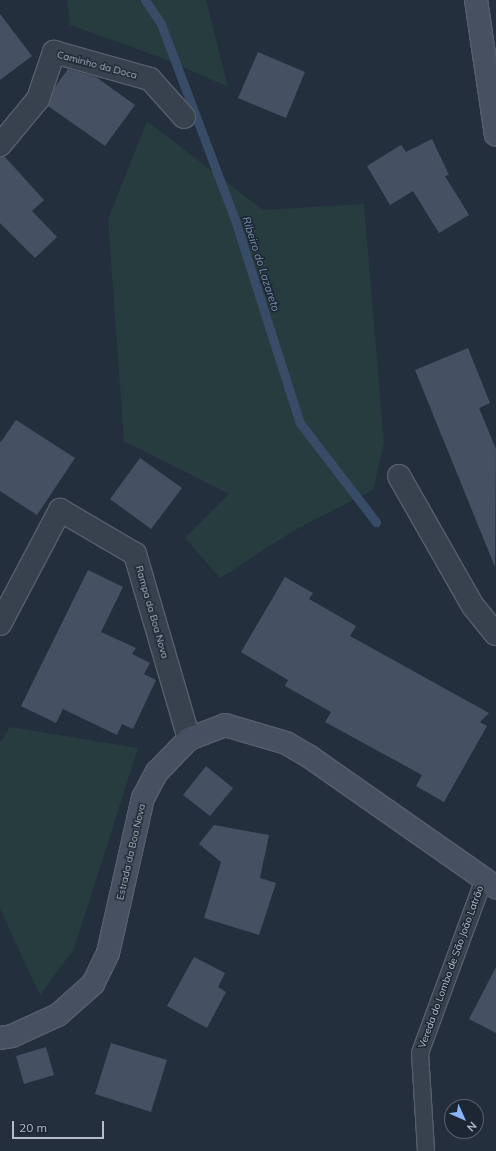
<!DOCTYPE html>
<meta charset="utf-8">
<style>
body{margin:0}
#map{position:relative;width:496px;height:1151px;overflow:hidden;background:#242f3e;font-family:Mulish,sans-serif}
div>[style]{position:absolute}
.green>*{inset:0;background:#263c3f}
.stream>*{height:9px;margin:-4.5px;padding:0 4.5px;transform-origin:4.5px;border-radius:4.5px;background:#394c67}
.building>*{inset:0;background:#455162}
.roads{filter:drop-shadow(1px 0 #565f6c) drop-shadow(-1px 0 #565f6c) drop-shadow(0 1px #565f6c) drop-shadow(0 -1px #565f6c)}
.lane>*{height:16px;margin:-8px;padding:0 8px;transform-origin:8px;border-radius:8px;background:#38414e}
.street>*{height:22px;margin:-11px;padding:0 11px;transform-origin:11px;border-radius:11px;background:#38414e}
.secondary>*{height:22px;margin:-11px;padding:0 11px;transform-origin:11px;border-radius:11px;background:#465061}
span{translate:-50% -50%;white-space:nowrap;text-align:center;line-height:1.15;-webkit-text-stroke:3px #1d2633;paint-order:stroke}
.street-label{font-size:10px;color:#b4bcc9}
.water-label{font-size:11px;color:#7c92b1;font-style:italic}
.north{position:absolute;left:444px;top:1099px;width:40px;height:40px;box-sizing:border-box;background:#1d2633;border:1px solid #59626f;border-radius:50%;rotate:135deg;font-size:11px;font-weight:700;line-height:16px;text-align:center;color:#b4bcc9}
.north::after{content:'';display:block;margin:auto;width:14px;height:18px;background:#8ab4f8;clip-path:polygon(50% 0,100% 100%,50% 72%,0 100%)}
.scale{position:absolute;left:12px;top:1121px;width:92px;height:18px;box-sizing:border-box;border:2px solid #b4bcc9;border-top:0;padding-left:5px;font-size:12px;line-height:14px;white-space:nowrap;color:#b4bcc9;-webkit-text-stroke:3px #1d2633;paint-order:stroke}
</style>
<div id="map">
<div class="green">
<div style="clip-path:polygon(67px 0,206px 0,228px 87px,165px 59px,70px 25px)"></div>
<div style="clip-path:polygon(147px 121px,263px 210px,364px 204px,384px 443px,373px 490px,293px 531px,220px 578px,185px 538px,229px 494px,124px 441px,108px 219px)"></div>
<div style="clip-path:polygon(10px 727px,138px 748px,74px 949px,40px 995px,0 909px,0 742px)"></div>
</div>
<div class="stream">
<div style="left:145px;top:0;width:29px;rotate:56deg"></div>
<div style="left:161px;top:24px;width:213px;rotate:69.3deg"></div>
<div style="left:236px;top:223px;width:210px;rotate:72.3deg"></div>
<div style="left:300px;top:423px;width:125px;rotate:52.5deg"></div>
</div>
<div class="building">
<div style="clip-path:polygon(0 14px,32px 56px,0 80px)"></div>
<div style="clip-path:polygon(258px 52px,305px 72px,286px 118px,238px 98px)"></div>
<div style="clip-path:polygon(68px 69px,96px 77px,135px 105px,105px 146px,48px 106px,55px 87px)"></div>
<div style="clip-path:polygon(432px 139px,449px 175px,445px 176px,469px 215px,439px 233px,413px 191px,390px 205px,367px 166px,401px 145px,406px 152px)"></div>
<div style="clip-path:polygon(0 157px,5px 157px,44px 200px,32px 211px,57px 237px,35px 258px,0 223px)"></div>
<div style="clip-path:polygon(468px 348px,490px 403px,479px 408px,496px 449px,495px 567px,415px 370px)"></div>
<div style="clip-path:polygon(16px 420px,75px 458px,37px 515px,0 491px,0 443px)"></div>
<div style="clip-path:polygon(140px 458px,182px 488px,151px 529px,110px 499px)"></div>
<div style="clip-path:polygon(88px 570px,123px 587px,101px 632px,136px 648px,132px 654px,150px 663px,144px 674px,156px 680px,133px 729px,122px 724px,117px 735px,63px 709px,56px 723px,21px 706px)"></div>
<div style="clip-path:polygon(285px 577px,313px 593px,309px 599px,356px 626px,350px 636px,489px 713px,480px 722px,487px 726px,444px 802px,416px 786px,422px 775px,325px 722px,331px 712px,285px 686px,288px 680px,241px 652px)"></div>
<div style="clip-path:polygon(206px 766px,233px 788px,210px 816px,183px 795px)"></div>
<div style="clip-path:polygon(214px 825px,269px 835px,260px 878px,276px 883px,259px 935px,204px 918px,221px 862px,199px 844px)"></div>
<div style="clip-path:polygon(194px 957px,225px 973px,218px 987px,226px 992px,207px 1028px,167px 1006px)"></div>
<div style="clip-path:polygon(496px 967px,496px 1033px,469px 1019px)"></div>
<div style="clip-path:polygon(111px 1043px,167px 1060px,151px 1112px,95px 1094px)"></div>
<div style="clip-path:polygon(46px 1047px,54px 1075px,24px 1084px,16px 1056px)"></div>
</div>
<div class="roads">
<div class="lane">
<div style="left:426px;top:1151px;width:98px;rotate:-93.5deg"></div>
<div style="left:420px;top:1053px;width:185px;rotate:-69.8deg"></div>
</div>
<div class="street">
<div style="left:0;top:145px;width:60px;rotate:-50.4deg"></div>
<div style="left:38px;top:99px;width:50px;rotate:-71.2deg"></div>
<div style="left:54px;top:52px;width:100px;rotate:15.7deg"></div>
<div style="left:150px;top:79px;width:51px;rotate:48.2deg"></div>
<div style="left:399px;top:476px;width:150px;rotate:60.4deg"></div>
<div style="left:473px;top:606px;width:36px;rotate:51deg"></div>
<div style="left:0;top:624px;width:129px;rotate:-62.2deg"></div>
<div style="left:60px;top:510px;width:87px;rotate:30.4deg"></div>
<div style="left:135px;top:554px;width:193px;rotate:73.7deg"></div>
</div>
<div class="secondary">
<div style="left:476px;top:0;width:136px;rotate:81.6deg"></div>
<div style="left:0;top:1038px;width:12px;rotate:-9deg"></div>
<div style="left:12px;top:1036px;width:51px;rotate:-24.5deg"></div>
<div style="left:58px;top:1015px;width:47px;rotate:-41.5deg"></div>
<div style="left:93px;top:984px;width:34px;rotate:-64deg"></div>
<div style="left:108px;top:953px;width:159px;rotate:-77.3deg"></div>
<div style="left:143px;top:798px;width:30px;rotate:-62deg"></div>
<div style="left:157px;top:772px;width:46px;rotate:-45.9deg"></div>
<div style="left:189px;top:739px;width:39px;rotate:-21deg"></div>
<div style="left:225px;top:725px;width:64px;rotate:16.4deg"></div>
<div style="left:286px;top:743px;width:28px;rotate:30deg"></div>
<div style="left:310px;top:757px;width:227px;rotate:35deg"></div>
</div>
</div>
<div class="street-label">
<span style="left:97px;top:65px;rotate:15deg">Caminho da Doca</span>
<span style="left:152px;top:612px;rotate:74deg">Rampa da Boa Nova</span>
<span style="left:131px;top:852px;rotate:-77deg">Estrada da Boa Nova</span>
<span style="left:451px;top:967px;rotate:-70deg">Vereda do Lombo de São João Latrão</span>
</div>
<div class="water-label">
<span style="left:261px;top:264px;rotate:72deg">Ribeiro do Lazareto</span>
</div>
<div class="north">N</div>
<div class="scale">20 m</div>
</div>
